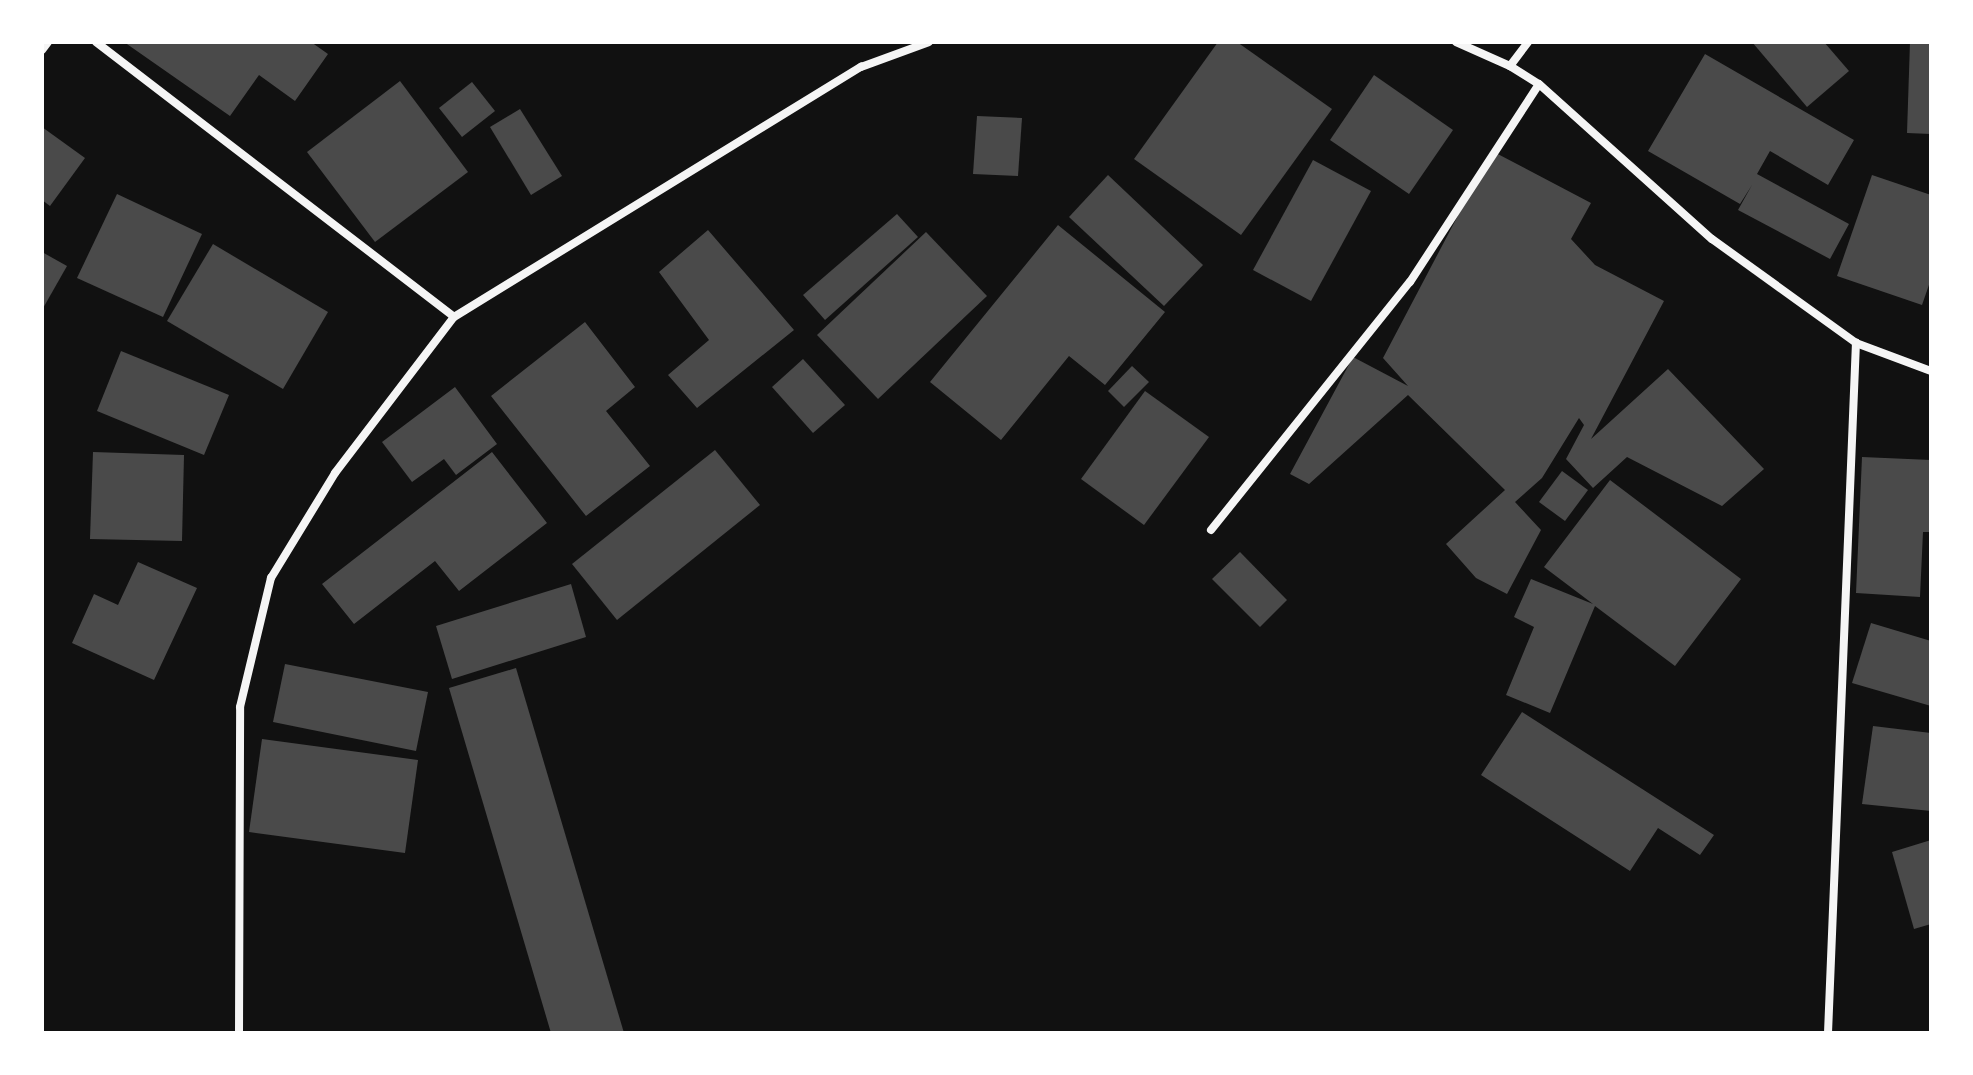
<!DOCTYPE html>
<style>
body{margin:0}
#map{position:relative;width:1973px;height:1075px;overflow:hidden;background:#111;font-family:Cabin,sans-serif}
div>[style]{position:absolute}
.building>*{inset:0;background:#4a4a4a}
.minor>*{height:8px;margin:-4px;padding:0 4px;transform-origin:4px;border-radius:4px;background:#f5f5f5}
span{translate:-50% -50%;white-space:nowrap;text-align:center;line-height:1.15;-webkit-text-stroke:7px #fff;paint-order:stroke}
.frame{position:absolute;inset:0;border:44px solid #fff;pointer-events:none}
</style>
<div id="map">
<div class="building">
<div style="clip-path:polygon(124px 42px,311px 42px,328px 54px,295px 101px,259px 75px,230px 116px)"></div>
<div style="clip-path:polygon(1218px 42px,1237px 42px,1332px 109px,1241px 235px,1134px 159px)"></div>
<div style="clip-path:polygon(1752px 42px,1824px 42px,1849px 71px,1807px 107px)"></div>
<div style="clip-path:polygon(1910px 42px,1931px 42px,1931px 134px,1907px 133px)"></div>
<div style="clip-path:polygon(1705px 54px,1854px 140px,1828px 185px,1770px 151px,1757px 174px,1849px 224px,1830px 259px,1738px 210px,1752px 185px,1740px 204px,1648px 151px)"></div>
<div style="clip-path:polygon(1374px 75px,1453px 130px,1409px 194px,1330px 140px)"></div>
<div style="clip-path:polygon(400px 81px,468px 172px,375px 242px,307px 152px)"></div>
<div style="clip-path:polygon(472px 82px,495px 111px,462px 137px,439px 108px)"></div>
<div style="clip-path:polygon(520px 109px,562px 176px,531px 195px,490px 127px)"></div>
<div style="clip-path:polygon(977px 116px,1022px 118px,1018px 176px,973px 174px)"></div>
<div style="clip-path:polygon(42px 127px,85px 158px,50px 206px,42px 200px)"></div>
<div style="clip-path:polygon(1492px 151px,1591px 203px,1571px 239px,1595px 265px,1664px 301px,1591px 439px,1668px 369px,1764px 469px,1722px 506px,1627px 457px,1593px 488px,1566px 459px,1584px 425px,1579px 418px,1542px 478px,1515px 502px,1541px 530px,1507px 594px,1476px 578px,1446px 544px,1505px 490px,1408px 395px,1309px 484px,1290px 474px,1353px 357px,1408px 386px,1383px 358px)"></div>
<div style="clip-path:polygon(1313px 160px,1371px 191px,1311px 301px,1253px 270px)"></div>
<div style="clip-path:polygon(1108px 175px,1203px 265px,1164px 306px,1069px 217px)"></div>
<div style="clip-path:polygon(1872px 175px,1931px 195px,1931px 279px,1922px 305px,1837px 276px)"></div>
<div style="clip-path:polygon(117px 194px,202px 234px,163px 317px,77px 278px)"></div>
<div style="clip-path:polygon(897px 214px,918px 237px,825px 320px,803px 295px)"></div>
<div style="clip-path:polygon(1058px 225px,1165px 312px,1105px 385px,1069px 356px,1001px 440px,930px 382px)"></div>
<div style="clip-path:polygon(708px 230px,794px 330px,697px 408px,668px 375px,709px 340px,659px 272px)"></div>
<div style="clip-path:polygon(926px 232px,987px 296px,878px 399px,817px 335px)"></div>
<div style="clip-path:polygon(213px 244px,328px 312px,283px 389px,167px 321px)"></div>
<div style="clip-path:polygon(42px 252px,67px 266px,42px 310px)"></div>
<div style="clip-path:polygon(585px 322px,635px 387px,606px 411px,650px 466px,586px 516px,491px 396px)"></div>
<div style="clip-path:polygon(121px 351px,229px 395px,204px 455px,97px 411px)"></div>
<div style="clip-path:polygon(803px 359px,845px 405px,813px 433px,772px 387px)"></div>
<div style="clip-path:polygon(1132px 366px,1149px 382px,1124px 407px,1108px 391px)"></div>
<div style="clip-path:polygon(455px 387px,497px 444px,456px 475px,444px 459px,412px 482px,382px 442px)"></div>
<div style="clip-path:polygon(1145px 391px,1209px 437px,1144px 525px,1081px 479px)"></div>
<div style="clip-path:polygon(715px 450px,760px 505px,617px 620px,572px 564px)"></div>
<div style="clip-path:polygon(93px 452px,184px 455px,182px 541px,90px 539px)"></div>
<div style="clip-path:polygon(492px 452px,547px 523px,459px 591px,435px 561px,354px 624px,322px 584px)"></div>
<div style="clip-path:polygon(1862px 457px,1931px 460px,1931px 532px,1923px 532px,1920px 597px,1856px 593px)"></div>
<div style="clip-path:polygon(1562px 471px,1588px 490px,1565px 521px,1539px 502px)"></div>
<div style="clip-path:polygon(1610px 480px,1741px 579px,1675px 666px,1595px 606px,1550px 713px,1506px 695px,1534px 627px,1514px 617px,1531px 579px,1593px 604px,1544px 567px)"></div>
<div style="clip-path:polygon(1240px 552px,1287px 600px,1260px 627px,1212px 579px)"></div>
<div style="clip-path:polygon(138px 562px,197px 588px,154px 680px,72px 643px,94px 594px,118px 605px)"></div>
<div style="clip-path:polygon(571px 584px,586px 637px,452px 679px,436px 626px)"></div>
<div style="clip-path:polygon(1871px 623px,1931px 641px,1931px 706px,1852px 683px)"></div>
<div style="clip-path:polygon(285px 664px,428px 692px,416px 751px,273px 722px)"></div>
<div style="clip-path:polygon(516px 668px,624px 1033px,551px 1033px,449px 688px)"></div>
<div style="clip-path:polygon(1522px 712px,1714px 835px,1700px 855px,1658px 828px,1630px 871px,1481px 775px)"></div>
<div style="clip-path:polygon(1873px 726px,1931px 733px,1931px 811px,1862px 804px)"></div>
<div style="clip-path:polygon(262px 739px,418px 760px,405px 853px,249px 832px)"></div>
<div style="clip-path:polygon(1931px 840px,1931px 924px,1914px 929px,1892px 852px)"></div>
</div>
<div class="minor">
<div style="left:96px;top:42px;width:451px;rotate:37.5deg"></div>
<div style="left:1456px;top:42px;width:59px;rotate:24deg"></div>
<div style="left:1510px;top:66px;width:30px;rotate:-53deg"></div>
<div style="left:42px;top:50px;width:10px;rotate:-53deg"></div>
<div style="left:1510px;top:66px;width:34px;rotate:32deg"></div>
<div style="left:1539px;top:84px;width:232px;rotate:41.9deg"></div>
<div style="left:1712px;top:239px;width:178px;rotate:35.8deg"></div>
<div style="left:1856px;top:343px;width:80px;rotate:20.5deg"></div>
<div style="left:1211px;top:530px;width:318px;rotate:-51.3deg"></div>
<div style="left:1410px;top:282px;width:236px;rotate:-56.9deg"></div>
<div style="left:239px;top:1033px;width:326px;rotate:-89.8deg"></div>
<div style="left:240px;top:707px;width:133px;rotate:-76.5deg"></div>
<div style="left:271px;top:578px;width:123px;rotate:-58.6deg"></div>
<div style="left:335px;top:473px;width:196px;rotate:-52.7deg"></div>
<div style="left:454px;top:317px;width:478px;rotate:-31.6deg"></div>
<div style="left:861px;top:67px;width:72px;rotate:-20.2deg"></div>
<div style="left:1828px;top:1033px;width:691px;rotate:-87.68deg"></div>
</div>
<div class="frame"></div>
</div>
